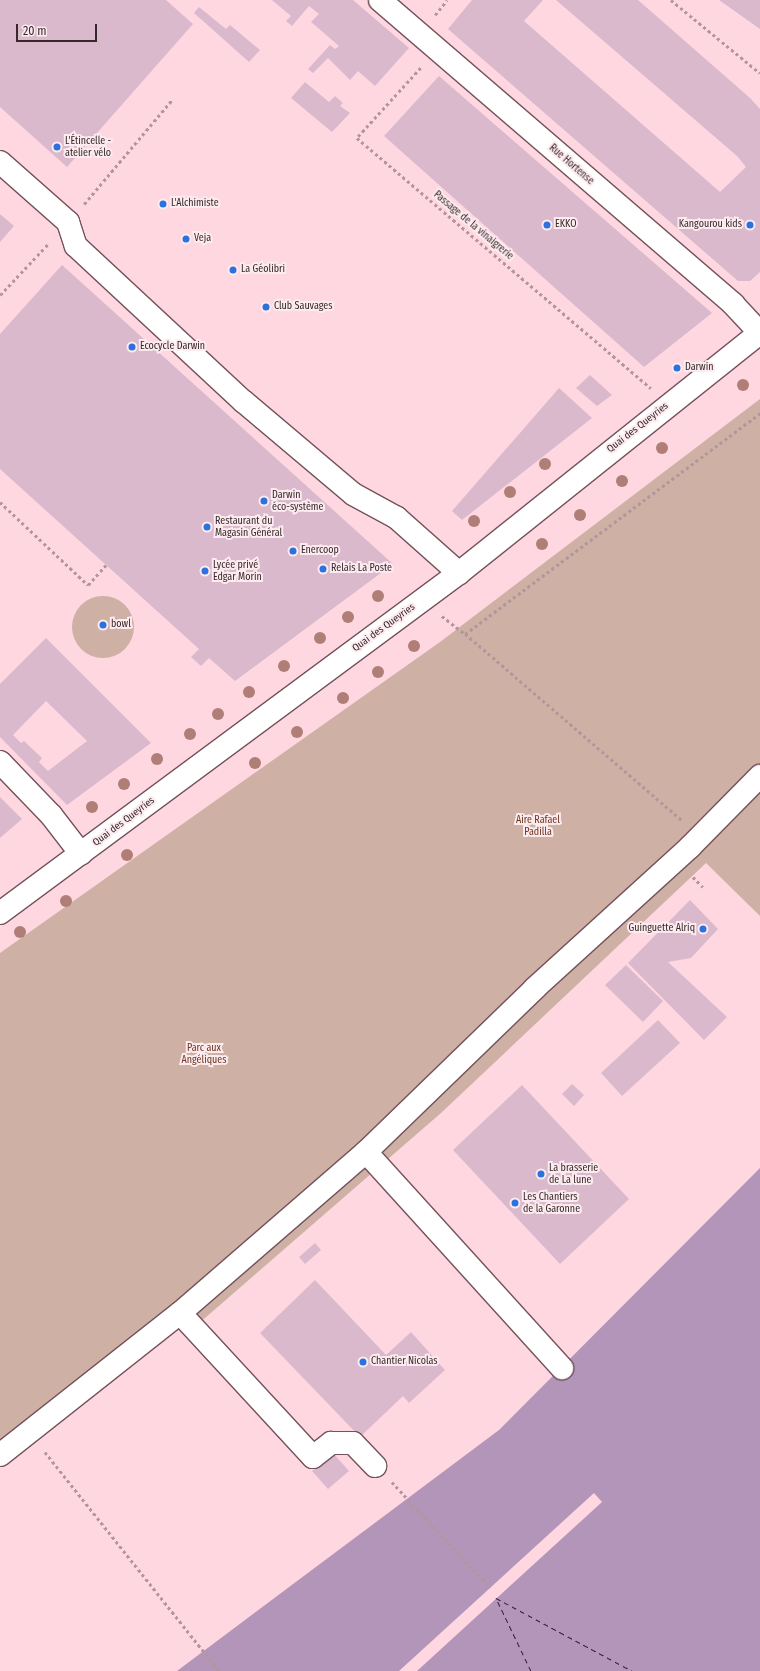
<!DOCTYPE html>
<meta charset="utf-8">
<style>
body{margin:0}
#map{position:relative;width:760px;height:1671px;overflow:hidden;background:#ffd7e1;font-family:"Fira Sans Condensed",sans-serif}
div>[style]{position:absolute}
.green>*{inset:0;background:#ceb0a5}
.round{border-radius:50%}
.water>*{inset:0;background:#b295b8}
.pier>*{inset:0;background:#ffd7e1}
.ferry>*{height:1px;margin-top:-0.5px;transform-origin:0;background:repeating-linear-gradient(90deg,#3e1a46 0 5px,transparent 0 9px)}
.building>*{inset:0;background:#dab9cd}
.path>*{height:2.5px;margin-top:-1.25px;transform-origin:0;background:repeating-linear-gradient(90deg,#b3959c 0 3px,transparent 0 6px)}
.roads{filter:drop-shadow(1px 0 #74525b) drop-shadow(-1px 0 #74525b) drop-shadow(0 1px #74525b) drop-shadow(0 -1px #74525b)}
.minor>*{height:22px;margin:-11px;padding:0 11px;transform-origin:11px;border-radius:11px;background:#fff}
.major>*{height:22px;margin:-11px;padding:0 11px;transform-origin:11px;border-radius:11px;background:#fff}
.trees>*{width:12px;height:12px;margin:-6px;border-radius:50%;background:#af7e76}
.dots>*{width:11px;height:11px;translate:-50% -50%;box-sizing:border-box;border:2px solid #fcebef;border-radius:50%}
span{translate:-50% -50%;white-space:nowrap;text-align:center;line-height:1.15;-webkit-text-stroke:4px #fcebef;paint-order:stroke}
.poi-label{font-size:10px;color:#37282c}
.left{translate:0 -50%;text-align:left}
.right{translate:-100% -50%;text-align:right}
.street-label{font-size:10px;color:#37282c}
.park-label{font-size:10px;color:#6e351e}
.scale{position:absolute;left:16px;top:24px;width:81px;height:18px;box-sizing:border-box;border:2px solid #37282c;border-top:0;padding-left:5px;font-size:12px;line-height:14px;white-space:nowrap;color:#37282c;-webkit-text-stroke:3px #fcebef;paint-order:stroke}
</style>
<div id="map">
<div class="green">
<div style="clip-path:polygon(760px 399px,760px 916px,706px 863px,441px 1113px,190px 1331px,170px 1308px,0 1442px,0 953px,440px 642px)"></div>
<div class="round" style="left:72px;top:596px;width:62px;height:62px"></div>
</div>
<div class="water">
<div style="clip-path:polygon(760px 1168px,760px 1671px,177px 1671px,499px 1430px)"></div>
</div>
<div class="pier">
<div style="clip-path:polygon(594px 1493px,602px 1502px,417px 1671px,399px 1671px)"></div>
</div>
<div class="ferry">
<div style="left:531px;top:1671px;width:81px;rotate:-115.6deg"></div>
<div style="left:496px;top:1598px;width:154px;rotate:28.2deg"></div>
</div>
<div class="building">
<div style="clip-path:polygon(0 0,166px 0,193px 24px,67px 167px,0 107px)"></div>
<div style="clip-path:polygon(272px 0,353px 0,409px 48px,375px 86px,358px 71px,350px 80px,328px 58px,313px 73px,308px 69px,330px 45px,335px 49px,339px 46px,311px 22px,319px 14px,309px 6px,292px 26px,286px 21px,291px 16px)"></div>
<div style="clip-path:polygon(472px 0,543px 0,524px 21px,720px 192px,746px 167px,737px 156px,556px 0,638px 0,750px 98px,760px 109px,760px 272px,750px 281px,738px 281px,448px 29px)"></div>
<div style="clip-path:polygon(719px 0,760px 0,760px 29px)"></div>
<div style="clip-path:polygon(199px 7px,226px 29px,230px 25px,260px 50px,249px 62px,194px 13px)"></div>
<div style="clip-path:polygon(439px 76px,712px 313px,644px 367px,384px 136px)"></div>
<div style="clip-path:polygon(305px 82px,329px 102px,335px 96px,343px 103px,340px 106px,350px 113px,332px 132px,291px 98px)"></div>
<div style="clip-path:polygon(0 214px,14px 226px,0 242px)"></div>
<div style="clip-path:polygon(62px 265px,393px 564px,235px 681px,209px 658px,201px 666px,191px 657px,199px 649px,0 469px,0 334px)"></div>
<div style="clip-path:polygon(590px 375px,612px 395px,597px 406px,576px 388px)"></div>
<div style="clip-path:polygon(559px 388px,592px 418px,462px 520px,452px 511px)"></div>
<div style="clip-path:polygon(evenodd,46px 638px,151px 743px,67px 805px,0 737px,0 684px,46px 638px,46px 701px,87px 741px,48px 771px,39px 762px,42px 758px,24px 741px,21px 743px,13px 735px,46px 701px)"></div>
<div style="clip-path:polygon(0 797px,22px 819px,0 838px)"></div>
<div style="clip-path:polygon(690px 900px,718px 929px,691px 958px,668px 962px,727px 1017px,704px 1040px,628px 963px)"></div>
<div style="clip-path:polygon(626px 965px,663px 1001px,643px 1022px,605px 985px)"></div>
<div style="clip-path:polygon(658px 1020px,680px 1043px,622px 1096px,601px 1073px)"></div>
<div style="clip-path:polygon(572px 1084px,584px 1095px,574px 1106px,562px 1094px)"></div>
<div style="clip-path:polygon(522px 1085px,629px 1199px,560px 1264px,453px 1150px)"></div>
<div style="clip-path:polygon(315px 1243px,321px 1250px,305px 1264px,299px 1257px)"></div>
<div style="clip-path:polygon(315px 1280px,386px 1355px,411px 1332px,445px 1370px,409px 1403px,403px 1396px,360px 1437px,260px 1333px)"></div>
<div style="clip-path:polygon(333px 1453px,349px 1471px,328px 1489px,312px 1471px)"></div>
</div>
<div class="path">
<div style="left:671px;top:0;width:115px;rotate:39.4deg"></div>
<div style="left:435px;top:15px;width:19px;rotate:-51deg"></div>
<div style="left:421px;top:68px;width:95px;rotate:132.4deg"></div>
<div style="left:357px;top:138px;width:386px;rotate:40.4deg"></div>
<div style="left:84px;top:204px;width:136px;rotate:-49.8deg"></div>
<div style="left:0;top:295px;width:71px;rotate:-46.7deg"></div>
<div style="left:0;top:502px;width:121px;rotate:43.3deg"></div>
<div style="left:88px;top:585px;width:27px;rotate:-48deg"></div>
<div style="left:442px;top:616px;width:29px;rotate:38deg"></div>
<div style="left:681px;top:820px;width:285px;rotate:-139.3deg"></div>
<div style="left:465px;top:634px;width:369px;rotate:-36.8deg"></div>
<div style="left:693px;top:877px;width:14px;rotate:45deg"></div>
<div style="left:45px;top:1452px;width:280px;rotate:51.5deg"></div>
<div style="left:392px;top:1482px;width:144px;rotate:47deg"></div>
</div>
<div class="roads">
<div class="minor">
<div style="left:380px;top:0;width:466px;rotate:40.7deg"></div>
<div style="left:733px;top:304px;width:40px;rotate:47deg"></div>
<div style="left:0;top:162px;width:91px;rotate:41.4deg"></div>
<div style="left:68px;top:222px;width:25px;rotate:72deg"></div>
<div style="left:76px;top:246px;width:228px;rotate:42.9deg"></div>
<div style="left:243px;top:401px;width:144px;rotate:40.2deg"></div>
<div style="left:353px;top:494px;width:50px;rotate:28.6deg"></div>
<div style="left:397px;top:518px;width:83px;rotate:41.6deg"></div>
<div style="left:0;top:762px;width:74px;rotate:46.1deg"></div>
<div style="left:51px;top:815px;width:49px;rotate:52.4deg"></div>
<div style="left:366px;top:1152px;width:292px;rotate:47.8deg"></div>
<div style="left:180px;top:1313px;width:196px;rotate:47.3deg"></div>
<div style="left:313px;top:1457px;width:23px;rotate:-38deg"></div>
<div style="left:331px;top:1443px;width:22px"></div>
<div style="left:353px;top:1443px;width:32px;rotate:46deg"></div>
<div style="left:0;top:1455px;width:229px;rotate:-38.3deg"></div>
<div style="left:180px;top:1313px;width:246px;rotate:-40.9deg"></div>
<div style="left:366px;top:1152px;width:235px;rotate:-44.1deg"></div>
<div style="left:535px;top:988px;width:210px;rotate:-42.3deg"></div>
<div style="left:690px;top:847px;width:100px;rotate:-45.4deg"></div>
</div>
<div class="major">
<div style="left:0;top:913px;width:571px;rotate:-36.53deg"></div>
<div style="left:459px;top:573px;width:385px;rotate:-38.6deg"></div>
</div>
</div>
<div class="trees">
<div style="left:743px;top:385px"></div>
<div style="left:662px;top:448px"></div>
<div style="left:545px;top:464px"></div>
<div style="left:622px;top:481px"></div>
<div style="left:510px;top:492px"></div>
<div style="left:580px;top:515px"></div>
<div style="left:474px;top:521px"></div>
<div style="left:542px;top:544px"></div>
<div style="left:378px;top:596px"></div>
<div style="left:348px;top:617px"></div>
<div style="left:320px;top:638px"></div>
<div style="left:414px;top:646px"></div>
<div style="left:284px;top:666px"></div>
<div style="left:378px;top:672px"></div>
<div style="left:249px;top:692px"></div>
<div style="left:343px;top:698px"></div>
<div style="left:218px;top:714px"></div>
<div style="left:297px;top:732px"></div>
<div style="left:190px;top:734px"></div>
<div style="left:157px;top:759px"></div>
<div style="left:255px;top:763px"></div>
<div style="left:124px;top:784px"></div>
<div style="left:92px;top:807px"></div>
<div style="left:127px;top:855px"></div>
<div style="left:66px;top:901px"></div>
<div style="left:20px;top:932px"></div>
</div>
<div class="dots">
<div style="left:57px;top:147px;background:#2c72de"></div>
<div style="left:163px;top:204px;background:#2c72de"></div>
<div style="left:547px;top:225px;background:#2c72de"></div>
<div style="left:750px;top:225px;background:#2c72de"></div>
<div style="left:186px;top:239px;background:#2c72de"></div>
<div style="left:233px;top:270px;background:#2c72de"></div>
<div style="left:266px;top:307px;background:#2c72de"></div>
<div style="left:132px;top:347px;background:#2c72de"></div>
<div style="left:677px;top:368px;background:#2c72de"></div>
<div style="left:264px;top:501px;background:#2c72de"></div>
<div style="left:207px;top:527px;background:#2c72de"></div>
<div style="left:293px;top:551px;background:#2c72de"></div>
<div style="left:323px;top:569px;background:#2c72de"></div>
<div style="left:205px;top:571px;background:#2c72de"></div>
<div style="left:103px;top:625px;background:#2c72de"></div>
<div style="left:703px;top:929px;background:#2c72de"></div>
<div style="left:541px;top:1174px;background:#2c72de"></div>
<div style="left:515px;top:1203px;background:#2c72de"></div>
<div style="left:363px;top:1362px;background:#2c72de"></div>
</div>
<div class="poi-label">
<span class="left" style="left:65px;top:147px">L'Étincelle -<br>atelier vélo</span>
<span class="left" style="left:171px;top:204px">L'Alchimiste</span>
<span class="left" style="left:555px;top:225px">EKKO</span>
<span class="right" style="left:742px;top:225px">Kangourou kids</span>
<span class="left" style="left:194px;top:239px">Veja</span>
<span class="left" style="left:241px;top:270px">La Géolibri</span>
<span class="left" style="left:274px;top:307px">Club Sauvages</span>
<span class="left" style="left:140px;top:347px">Ecocycle Darwin</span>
<span class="left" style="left:685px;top:368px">Darwin</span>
<span class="left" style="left:272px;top:501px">Darwin<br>éco-système</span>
<span class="left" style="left:215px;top:527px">Restaurant du<br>Magasin Général</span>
<span class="left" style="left:301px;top:551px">Enercoop</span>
<span class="left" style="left:213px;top:571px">Lycée privé<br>Edgar Morin</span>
<span class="left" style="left:331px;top:569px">Relais La Poste</span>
<span class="left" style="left:111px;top:625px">bowl</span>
<span class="right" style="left:695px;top:929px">Guinguette Alriq</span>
<span class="left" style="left:549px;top:1174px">La brasserie<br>de La lune</span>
<span class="left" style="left:523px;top:1203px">Les Chantiers<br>de la Garonne</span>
<span class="left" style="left:371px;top:1362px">Chantier Nicolas</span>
</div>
<div class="street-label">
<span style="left:571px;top:165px;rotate:41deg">Rue Hortense</span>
<span style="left:473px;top:226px;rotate:40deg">Passage de la vinaigrerie</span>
<span style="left:638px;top:428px;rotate:-38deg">Quai des Queyries</span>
<span style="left:384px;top:628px;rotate:-36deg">Quai des Queyries</span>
<span style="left:124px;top:822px;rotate:-37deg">Quai des Queyries</span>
</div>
<div class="park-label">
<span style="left:538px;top:826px">Aire Rafael<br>Padilla</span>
<span style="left:204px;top:1054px">Parc aux<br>Angéliques</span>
</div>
<div class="scale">20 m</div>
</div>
